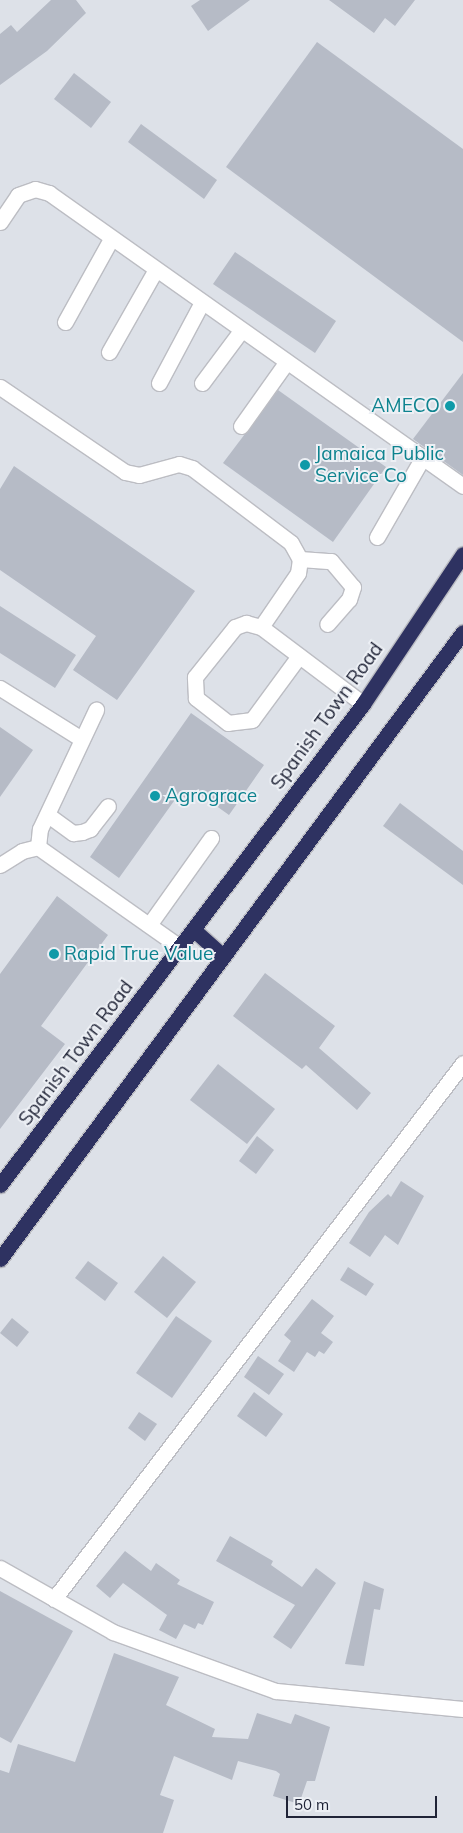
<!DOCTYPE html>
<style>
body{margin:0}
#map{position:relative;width:463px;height:1833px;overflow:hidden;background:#dde1e8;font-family:Mulish,sans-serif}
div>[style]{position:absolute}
.building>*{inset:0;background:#b6bbc6}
.roads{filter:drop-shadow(1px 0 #bcbdc3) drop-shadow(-1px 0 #bcbdc3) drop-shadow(0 1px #bcbdc3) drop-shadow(0 -1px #bcbdc3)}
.minor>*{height:15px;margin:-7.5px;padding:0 7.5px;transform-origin:7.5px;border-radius:7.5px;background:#fff}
.highway>*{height:15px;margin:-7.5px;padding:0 7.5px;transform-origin:7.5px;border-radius:7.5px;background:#2e3261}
.dots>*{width:14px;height:14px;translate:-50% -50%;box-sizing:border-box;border:2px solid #edf0f5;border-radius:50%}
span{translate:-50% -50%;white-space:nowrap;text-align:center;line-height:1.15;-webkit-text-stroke:4px #edf0f5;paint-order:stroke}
.culture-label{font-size:19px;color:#0d838f}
.right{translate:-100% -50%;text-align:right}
.left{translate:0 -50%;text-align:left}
.street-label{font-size:19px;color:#202437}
.scale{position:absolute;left:286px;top:1796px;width:151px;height:22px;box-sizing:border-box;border:2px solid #202437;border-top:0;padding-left:6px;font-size:15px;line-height:18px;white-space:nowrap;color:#202437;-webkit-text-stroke:4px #edf0f5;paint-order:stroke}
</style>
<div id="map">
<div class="building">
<div style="clip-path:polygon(51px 0,76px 0,86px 13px,47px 51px,0 85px,0 34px,11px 25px,17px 32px)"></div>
<div style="clip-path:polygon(200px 0,250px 0,208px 31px,191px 6px)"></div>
<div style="clip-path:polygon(329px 0,415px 0,395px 26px,385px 18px,374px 33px)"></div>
<div style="clip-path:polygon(317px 42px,463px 149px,463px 342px,226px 167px)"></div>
<div style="clip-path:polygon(74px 73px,111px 102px,91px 128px,54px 99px)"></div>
<div style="clip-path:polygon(141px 124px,217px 180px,204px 199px,128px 142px)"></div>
<div style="clip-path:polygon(235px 252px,336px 321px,315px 353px,213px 284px)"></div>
<div style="clip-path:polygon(463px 373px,463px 475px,413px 439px)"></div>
<div style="clip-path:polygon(278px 390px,386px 467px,333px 542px,223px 463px)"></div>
<div style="clip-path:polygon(14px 466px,195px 591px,117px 700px,73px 670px,96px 636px,0 570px,0 489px)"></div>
<div style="clip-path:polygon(0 606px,76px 655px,55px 688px,0 653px)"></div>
<div style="clip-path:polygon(191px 713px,264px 765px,229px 815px,194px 790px,187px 799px,179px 794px,119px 878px,90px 857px)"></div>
<div style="clip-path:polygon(0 727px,33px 750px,0 797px)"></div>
<div style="clip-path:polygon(400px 803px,463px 851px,463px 885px,383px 826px)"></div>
<div style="clip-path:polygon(57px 896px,108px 935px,41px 1026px,65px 1044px,0 1129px,0 974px)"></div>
<div style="clip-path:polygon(265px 973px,335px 1026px,319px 1048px,371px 1093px,357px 1110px,306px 1065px,302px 1069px,233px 1016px)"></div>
<div style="clip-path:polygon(218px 1064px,275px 1109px,247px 1144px,190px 1100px)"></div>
<div style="clip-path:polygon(257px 1136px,274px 1150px,256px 1174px,239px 1161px)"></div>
<div style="clip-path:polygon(401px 1181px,424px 1196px,398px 1245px,385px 1235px,370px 1257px,349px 1243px,369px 1212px,388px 1194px,391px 1197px)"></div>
<div style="clip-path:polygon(163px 1256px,196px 1282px,167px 1318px,134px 1292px)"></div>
<div style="clip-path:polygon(88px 1261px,118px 1283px,105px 1301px,75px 1278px)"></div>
<div style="clip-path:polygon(348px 1267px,374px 1284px,366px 1296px,340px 1280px)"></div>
<div style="clip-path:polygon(312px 1299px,334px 1316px,321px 1333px,333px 1342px,324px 1354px,319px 1351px,315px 1357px,307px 1352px,294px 1372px,278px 1361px,291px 1341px,284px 1335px)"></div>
<div style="clip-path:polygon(176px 1316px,212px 1341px,172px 1398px,136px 1373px)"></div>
<div style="clip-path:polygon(12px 1318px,29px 1332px,17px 1347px,0 1333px)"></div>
<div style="clip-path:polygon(258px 1356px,284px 1374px,269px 1395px,244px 1377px)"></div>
<div style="clip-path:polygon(254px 1392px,283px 1414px,266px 1437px,237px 1416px)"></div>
<div style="clip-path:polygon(139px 1412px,157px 1424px,145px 1441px,128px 1428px)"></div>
<div style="clip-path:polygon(230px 1536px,273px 1561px,271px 1565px,302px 1587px,316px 1568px,336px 1583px,291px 1649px,273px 1637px,295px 1605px,216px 1561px)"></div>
<div style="clip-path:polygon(125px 1551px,151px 1571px,156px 1563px,180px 1580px,177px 1584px,214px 1602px,203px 1625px,198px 1623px,195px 1629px,184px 1624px,176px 1639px,159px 1630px,167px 1615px,123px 1583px,110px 1598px,96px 1586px)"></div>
<div style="clip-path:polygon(364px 1581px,384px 1589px,380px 1610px,374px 1609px,364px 1666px,345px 1664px)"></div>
<div style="clip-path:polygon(0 1591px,73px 1631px,11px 1743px,0 1737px)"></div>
<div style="clip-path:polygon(114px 1653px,179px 1677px,166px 1705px,215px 1729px,212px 1737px,248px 1739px,257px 1713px,291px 1724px,295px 1714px,330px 1727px,315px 1781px,307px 1781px,299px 1804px,273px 1796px,280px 1774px,276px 1771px,238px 1761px,232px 1780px,174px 1756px,160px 1795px,174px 1800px,163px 1833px,0 1833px,0 1770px,9px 1773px,18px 1744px,75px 1762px)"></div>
</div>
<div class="roads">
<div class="minor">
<div style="left:0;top:222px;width:32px;rotate:-56deg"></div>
<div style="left:18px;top:195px;width:18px;rotate:-19deg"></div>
<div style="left:35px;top:189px;width:15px;rotate:16deg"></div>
<div style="left:49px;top:193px;width:507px;rotate:35.29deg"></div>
<div style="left:65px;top:322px;width:95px;rotate:-61deg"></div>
<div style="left:109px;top:352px;width:93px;rotate:-60.4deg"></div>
<div style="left:159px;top:383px;width:89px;rotate:-62deg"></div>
<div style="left:202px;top:383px;width:64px;rotate:-53.3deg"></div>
<div style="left:0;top:387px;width:151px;rotate:34.2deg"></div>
<div style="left:125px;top:472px;width:14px;rotate:12deg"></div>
<div style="left:139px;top:475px;width:41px;rotate:-15.4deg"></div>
<div style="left:179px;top:464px;width:14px;rotate:17deg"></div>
<div style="left:192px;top:468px;width:124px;rotate:37.1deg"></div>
<div style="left:291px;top:543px;width:18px;rotate:61deg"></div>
<div style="left:300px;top:559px;width:14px;rotate:98deg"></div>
<div style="left:298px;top:573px;width:65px;rotate:124.4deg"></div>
<div style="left:241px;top:426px;width:76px;rotate:-54.6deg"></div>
<div style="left:377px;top:537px;width:92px;rotate:-60.1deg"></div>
<div style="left:300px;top:559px;width:31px;rotate:4deg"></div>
<div style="left:331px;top:561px;width:34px;rotate:50deg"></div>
<div style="left:353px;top:587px;width:13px;rotate:108deg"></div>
<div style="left:349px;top:599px;width:33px;rotate:131deg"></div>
<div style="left:299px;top:656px;width:79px;rotate:126.3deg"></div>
<div style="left:252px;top:720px;width:24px;rotate:173deg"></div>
<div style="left:228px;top:723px;width:41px;rotate:-142deg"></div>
<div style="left:196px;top:698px;width:21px;rotate:-93deg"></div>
<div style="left:195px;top:677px;width:64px;rotate:-51.3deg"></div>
<div style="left:235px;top:627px;width:12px;rotate:-20deg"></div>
<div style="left:246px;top:623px;width:16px;rotate:15deg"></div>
<div style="left:261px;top:627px;width:128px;rotate:37deg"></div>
<div style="left:0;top:688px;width:94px;rotate:32deg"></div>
<div style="left:48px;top:815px;width:31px;rotate:36deg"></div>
<div style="left:73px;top:833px;width:9px;rotate:-6deg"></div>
<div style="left:82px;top:832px;width:9px;rotate:-21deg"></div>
<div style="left:90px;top:829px;width:29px;rotate:-52deg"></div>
<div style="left:38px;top:847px;width:18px;rotate:-84deg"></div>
<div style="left:40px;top:829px;width:132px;rotate:-64.8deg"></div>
<div style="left:0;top:865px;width:26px;rotate:-32deg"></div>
<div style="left:22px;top:851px;width:16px;rotate:-14deg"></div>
<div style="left:38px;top:847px;width:175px;rotate:35.2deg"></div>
<div style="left:149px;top:925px;width:107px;rotate:-54.5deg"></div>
<div style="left:0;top:1568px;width:130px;rotate:29.5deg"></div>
<div style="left:113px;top:1632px;width:173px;rotate:19.9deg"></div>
<div style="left:276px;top:1691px;width:188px;rotate:5.5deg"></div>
<div style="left:54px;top:1599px;width:674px;rotate:-52.65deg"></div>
</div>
<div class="highway">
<div style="left:194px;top:930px;width:38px;rotate:42deg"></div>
<div style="left:0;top:1185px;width:603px;rotate:-52.96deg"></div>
<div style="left:363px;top:704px;width:180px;rotate:-56.3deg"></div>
<div style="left:0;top:1259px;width:779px;rotate:-53.56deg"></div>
</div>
</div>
<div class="dots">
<div style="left:450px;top:406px;background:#0f9aa8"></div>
<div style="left:305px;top:465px;background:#0f9aa8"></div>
<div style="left:155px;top:796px;background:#0f9aa8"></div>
<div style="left:54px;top:954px;background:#0f9aa8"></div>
</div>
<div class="culture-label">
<span class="right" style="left:440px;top:406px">AMECO</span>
<span class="left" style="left:315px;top:465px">Jamaica Public<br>Service Co</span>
<span class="left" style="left:165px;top:796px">Agrograce</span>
<span class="left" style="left:64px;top:954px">Rapid True Value</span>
</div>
<div class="street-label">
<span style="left:327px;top:716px;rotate:-54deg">Spanish Town Road</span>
<span style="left:76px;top:1053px;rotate:-53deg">Spanish Town Road</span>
</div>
<div class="scale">50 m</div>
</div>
